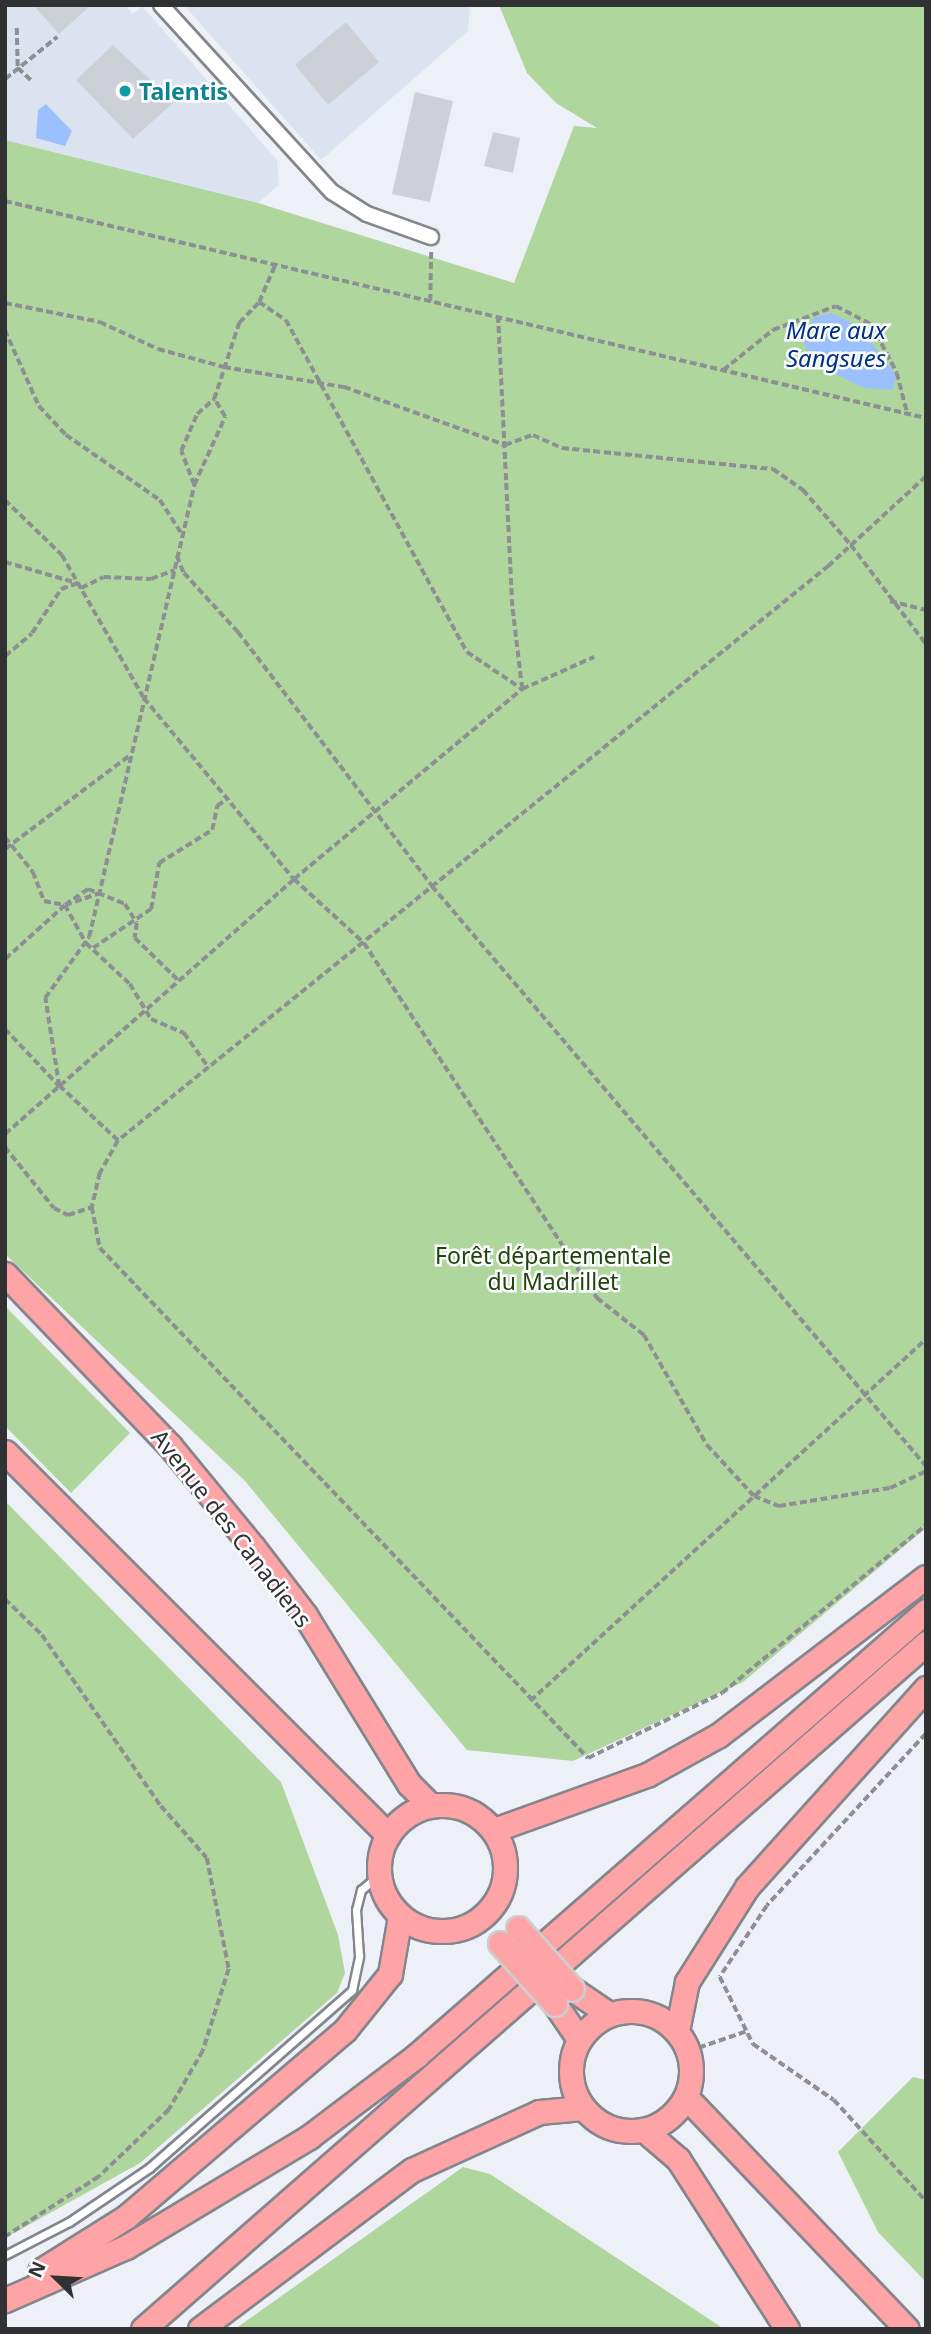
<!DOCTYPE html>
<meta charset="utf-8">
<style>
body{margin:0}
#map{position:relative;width:931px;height:2334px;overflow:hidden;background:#edf0f7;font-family:"Noto Sans",sans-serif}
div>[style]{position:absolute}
.built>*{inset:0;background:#dce3f0}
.green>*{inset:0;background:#afd69d}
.water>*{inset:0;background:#9cc0fd}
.building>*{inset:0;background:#cdd0d7}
.path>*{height:3.5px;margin-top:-1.75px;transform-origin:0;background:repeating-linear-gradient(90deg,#8c8f93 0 7px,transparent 0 10.5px)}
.roads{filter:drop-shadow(2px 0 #83868c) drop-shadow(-2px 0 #83868c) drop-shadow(0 2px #83868c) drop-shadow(0 -2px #83868c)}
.service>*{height:7px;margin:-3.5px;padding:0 3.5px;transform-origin:3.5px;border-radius:3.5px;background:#fff}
.minor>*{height:14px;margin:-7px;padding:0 7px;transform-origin:7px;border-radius:7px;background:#fff}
.trunk>*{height:23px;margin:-11.5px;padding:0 11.5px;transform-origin:11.5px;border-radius:11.5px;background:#fea4a7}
.trunk>.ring{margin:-11.5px;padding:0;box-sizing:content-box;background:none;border:23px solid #fea4a7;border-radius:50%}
.bridges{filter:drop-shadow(2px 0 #cdcece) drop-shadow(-2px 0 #cdcece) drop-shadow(0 2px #cdcece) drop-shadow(0 -2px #cdcece)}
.trunk-bridge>*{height:23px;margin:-11.5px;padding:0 11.5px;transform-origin:11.5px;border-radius:11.5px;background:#fea4a7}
.dots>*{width:19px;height:19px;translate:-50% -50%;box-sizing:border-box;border:4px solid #fdfdff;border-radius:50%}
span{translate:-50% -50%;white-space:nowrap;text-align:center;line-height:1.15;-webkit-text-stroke:5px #fdfdff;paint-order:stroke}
.culture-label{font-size:23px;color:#0d838f;font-weight:700}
.left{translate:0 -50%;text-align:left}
.park-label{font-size:23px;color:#21430c}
.street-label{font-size:23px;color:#2f3133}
.water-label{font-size:24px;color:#003186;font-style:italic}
.frame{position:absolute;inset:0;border:7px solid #2f3133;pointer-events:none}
.north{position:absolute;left:21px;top:2243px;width:70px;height:70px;-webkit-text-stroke:5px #fdfdff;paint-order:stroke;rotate:294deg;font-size:19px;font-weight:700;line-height:28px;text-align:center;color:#2f3133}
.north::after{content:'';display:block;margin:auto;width:24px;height:32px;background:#2f3133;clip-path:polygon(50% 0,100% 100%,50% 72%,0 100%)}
</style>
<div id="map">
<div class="built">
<div style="clip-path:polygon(5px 5px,125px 5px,133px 14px,142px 6px,277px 160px,279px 185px,258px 203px,5px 140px)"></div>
<div style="clip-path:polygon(184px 5px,470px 5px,468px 31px,321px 160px)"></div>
</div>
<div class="green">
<div style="clip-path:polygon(499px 5px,926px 5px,926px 1528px,743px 1682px,573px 1761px,467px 1750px,245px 1481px,5px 1254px,5px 140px,258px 203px,514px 283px,574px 126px,597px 128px,556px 103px,527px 73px)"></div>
<div style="clip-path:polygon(5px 1306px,130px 1433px,71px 1493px,5px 1426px)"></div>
<div style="clip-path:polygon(5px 1501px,281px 1782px,338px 1935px,345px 1973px,337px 1993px,140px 2163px,5px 2238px)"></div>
<div style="clip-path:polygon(913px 2077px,926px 2080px,926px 2282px,878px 2232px,838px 2152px)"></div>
<div style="clip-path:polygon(463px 2167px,490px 2174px,724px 2329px,235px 2329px)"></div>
</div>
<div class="water">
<div style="clip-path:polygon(46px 104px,72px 131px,65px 146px,36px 138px,38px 110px)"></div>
<div style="clip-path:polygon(831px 313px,859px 326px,896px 375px,893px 390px,864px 388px,815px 364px,802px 340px,814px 317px)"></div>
</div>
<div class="building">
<div style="clip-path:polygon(33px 5px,91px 5px,59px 34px)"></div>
<div style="clip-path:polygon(346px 22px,379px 62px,328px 105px,295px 65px)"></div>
<div style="clip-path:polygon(113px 45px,174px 102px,133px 139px,76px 80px)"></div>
<div style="clip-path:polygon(415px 92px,453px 101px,430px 202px,392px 194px)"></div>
<div style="clip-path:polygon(493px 132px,520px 138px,513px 173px,484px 166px)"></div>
</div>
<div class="path">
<div style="left:17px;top:28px;width:40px;rotate:88.6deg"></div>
<div style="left:18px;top:68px;width:21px;rotate:43deg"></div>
<div style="left:5px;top:79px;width:67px;rotate:-38.9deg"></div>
<div style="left:5px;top:201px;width:946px;rotate:13.26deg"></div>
<div style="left:430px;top:301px;width:51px;rotate:-88.9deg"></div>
<div style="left:259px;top:302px;width:32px;rotate:34deg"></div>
<div style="left:286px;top:320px;width:378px;rotate:61.4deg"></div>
<div style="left:467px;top:652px;width:66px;rotate:33.9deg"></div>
<div style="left:522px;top:689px;width:79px;rotate:-24deg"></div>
<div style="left:5px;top:303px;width:97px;rotate:11.3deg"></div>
<div style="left:100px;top:322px;width:64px;rotate:25deg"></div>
<div style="left:158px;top:349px;width:68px;rotate:15.3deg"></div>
<div style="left:224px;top:367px;width:122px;rotate:9.5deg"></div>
<div style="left:344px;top:387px;width:171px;rotate:19.8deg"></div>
<div style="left:505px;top:445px;width:30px;rotate:-20deg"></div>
<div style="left:533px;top:435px;width:32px;rotate:24deg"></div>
<div style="left:562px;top:448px;width:212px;rotate:5.7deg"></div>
<div style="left:773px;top:469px;width:37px;rotate:35deg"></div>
<div style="left:803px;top:490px;width:73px;rotate:48.9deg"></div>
<div style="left:851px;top:545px;width:124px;rotate:52.9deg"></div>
<div style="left:5px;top:330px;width:83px;rotate:65.9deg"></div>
<div style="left:39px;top:406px;width:40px;rotate:47deg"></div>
<div style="left:66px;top:435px;width:114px;rotate:34.7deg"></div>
<div style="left:160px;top:500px;width:40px;rotate:57.1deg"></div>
<div style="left:723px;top:370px;width:64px;rotate:-38.7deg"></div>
<div style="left:773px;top:330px;width:67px;rotate:-20.9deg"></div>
<div style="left:836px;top:306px;width:41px;rotate:27.8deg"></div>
<div style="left:872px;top:325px;width:54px;rotate:62.5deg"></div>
<div style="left:897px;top:373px;width:40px;rotate:75.6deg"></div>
<div style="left:926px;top:477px;width:132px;rotate:137.5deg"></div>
<div style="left:829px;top:566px;width:914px;rotate:141.04deg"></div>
<div style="left:118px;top:1141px;width:37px;rotate:119deg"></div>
<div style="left:100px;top:1173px;width:35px;rotate:103deg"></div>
<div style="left:92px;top:1207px;width:42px;rotate:79deg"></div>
<div style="left:100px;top:1248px;width:706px;rotate:46.26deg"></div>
<div style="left:588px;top:1758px;width:149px;rotate:-25.9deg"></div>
<div style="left:722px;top:1693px;width:264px;rotate:-39.5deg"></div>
<div style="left:194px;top:485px;width:75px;rotate:-65.5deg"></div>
<div style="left:225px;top:417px;width:21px;rotate:-121deg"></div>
<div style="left:5px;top:500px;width:79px;rotate:44deg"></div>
<div style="left:62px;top:555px;width:165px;rotate:60.2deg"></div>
<div style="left:144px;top:698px;width:235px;rotate:50.4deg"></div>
<div style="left:294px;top:879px;width:95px;rotate:42.4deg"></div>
<div style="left:364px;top:943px;width:425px;rotate:56.7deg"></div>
<div style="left:597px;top:1298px;width:60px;rotate:38.2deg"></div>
<div style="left:644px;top:1335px;width:127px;rotate:60.2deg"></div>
<div style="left:707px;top:1445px;width:69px;rotate:47.3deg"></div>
<div style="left:754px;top:1496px;width:27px;rotate:22deg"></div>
<div style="left:779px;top:1506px;width:112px;rotate:-9.2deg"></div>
<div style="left:890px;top:1488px;width:40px;rotate:-25deg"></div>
<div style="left:177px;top:556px;width:18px;rotate:68deg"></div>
<div style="left:184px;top:573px;width:80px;rotate:47.5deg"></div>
<div style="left:238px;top:632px;width:320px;rotate:52.6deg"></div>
<div style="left:432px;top:886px;width:762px;rotate:49.58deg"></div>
<div style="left:5px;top:562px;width:75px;rotate:16.3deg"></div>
<div style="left:81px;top:588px;width:25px;rotate:-26deg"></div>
<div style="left:104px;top:577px;width:47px;rotate:2.4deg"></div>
<div style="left:151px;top:579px;width:25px;rotate:-21deg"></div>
<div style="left:890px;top:601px;width:37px;rotate:14deg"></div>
<div style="left:5px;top:656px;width:35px;rotate:-40deg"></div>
<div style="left:32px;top:633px;width:53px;rotate:-56.6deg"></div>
<div style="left:61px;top:589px;width:18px;rotate:-19deg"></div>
<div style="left:5px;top:782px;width:7px;rotate:90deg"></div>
<div style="left:5px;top:837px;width:45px;rotate:51.3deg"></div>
<div style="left:33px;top:872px;width:31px;rotate:69deg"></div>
<div style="left:44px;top:901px;width:21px;rotate:11deg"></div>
<div style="left:65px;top:905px;width:28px;rotate:-35deg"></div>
<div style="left:88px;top:889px;width:40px;rotate:22deg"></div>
<div style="left:125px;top:904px;width:22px;rotate:58deg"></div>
<div style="left:137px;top:923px;width:15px;rotate:98deg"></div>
<div style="left:135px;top:938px;width:62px;rotate:44.3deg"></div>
<div style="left:5px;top:849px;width:156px;rotate:-36.9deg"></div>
<div style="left:65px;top:905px;width:43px;rotate:61.1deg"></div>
<div style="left:86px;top:943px;width:60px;rotate:43deg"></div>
<div style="left:130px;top:984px;width:41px;rotate:59deg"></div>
<div style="left:151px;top:1019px;width:36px;rotate:23deg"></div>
<div style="left:184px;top:1033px;width:43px;rotate:54.5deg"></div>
<div style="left:93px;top:948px;width:70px;rotate:-33.9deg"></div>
<div style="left:151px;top:909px;width:47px;rotate:-80.1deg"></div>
<div style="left:159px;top:863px;width:62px;rotate:-31.9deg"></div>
<div style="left:212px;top:830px;width:25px;rotate:-78deg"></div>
<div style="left:217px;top:806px;width:14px;rotate:-36deg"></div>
<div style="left:5px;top:959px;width:81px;rotate:-42deg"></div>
<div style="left:65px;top:905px;width:36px;rotate:-19deg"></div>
<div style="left:5px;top:1029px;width:79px;rotate:46.5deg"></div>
<div style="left:5px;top:1134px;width:385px;rotate:-41.4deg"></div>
<div style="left:294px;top:879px;width:297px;rotate:-39.8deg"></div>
<div style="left:522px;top:689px;width:84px;rotate:-96.9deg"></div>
<div style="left:512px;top:606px;width:289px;rotate:-92.8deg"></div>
<div style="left:118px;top:1141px;width:81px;rotate:-137deg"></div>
<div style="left:59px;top:1086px;width:89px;rotate:-99deg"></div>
<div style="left:45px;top:998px;width:75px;rotate:-54.2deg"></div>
<div style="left:89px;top:937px;width:464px;rotate:-76.9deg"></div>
<div style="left:194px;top:485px;width:36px;rotate:-111deg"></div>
<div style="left:181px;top:451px;width:40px;rotate:-66.6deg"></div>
<div style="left:197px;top:414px;width:23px;rotate:-41deg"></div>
<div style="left:214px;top:399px;width:80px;rotate:-71.8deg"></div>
<div style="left:239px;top:323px;width:29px;rotate:-46deg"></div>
<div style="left:259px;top:302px;width:40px;rotate:-66.6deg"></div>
<div style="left:5px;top:1147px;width:78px;rotate:51.2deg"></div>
<div style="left:54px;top:1208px;width:16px;rotate:27deg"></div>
<div style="left:68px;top:1215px;width:25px;rotate:-18deg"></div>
<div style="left:5px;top:1599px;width:52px;rotate:44.2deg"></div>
<div style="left:42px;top:1635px;width:208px;rotate:55.2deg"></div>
<div style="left:161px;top:1806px;width:69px;rotate:48.5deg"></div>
<div style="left:207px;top:1858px;width:113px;rotate:78.8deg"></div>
<div style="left:229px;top:1969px;width:86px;rotate:107.6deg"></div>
<div style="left:203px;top:2051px;width:68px;rotate:120deg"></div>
<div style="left:169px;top:2110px;width:97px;rotate:136.3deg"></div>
<div style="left:99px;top:2177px;width:112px;rotate:147.4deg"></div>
<div style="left:530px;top:1701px;width:537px;rotate:-42.43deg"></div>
<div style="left:926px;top:1734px;width:234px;rotate:132.8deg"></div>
<div style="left:767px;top:1906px;width:85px;rotate:123.5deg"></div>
<div style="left:720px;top:1977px;width:75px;rotate:63.8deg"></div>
<div style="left:753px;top:2044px;width:98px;rotate:34.7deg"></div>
<div style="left:834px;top:2100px;width:137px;rotate:47.7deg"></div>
<div style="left:689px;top:2051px;width:61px;rotate:-19deg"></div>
</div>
<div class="roads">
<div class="service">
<div style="left:5px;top:2255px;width:72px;rotate:-27.3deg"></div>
<div style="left:69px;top:2222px;width:97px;rotate:-34deg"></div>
<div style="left:149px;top:2168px;width:270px;rotate:-41.2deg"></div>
<div style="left:352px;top:1990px;width:35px;rotate:-78deg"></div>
<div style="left:359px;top:1956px;width:46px;rotate:-93.7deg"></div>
<div style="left:356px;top:1910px;width:21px;rotate:-76deg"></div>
<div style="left:361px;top:1890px;width:23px;rotate:-40deg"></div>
</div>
<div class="minor">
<div style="left:161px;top:5px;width:253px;rotate:47.6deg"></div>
<div style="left:332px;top:192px;width:41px;rotate:32.2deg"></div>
<div style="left:367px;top:214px;width:68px;rotate:19.8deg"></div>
</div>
<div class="trunk">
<div style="left:5px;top:1274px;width:238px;rotate:46.2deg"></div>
<div style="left:170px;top:1446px;width:131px;rotate:50.6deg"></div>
<div style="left:253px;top:1547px;width:86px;rotate:52.6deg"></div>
<div style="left:305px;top:1615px;width:198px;rotate:58.4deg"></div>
<div style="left:409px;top:1784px;width:30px;rotate:45deg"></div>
<div style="left:5px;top:1452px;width:542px;rotate:45deg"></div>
<div class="ring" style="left:379px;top:1805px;width:103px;height:103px"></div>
<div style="left:494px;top:1830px;width:163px;rotate:-19.8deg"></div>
<div style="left:647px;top:1775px;width:82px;rotate:-29.1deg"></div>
<div style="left:719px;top:1735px;width:260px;rotate:-37.4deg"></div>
<div style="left:572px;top:1989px;width:45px;rotate:34deg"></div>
<div style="left:555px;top:2004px;width:42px;rotate:55.6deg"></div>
<div class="ring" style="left:571px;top:2011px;width:97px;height:97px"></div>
<div style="left:677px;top:2031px;width:50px;rotate:-78.5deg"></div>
<div style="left:687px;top:1982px;width:112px;rotate:-57.7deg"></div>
<div style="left:747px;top:1887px;width:268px;rotate:-48deg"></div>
<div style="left:686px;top:2097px;width:320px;rotate:46.4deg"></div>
<div style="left:644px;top:2130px;width:45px;rotate:40.5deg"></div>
<div style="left:678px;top:2159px;width:202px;rotate:57.3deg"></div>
<div style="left:40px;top:2271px;width:102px;rotate:-32.1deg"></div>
<div style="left:126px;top:2217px;width:288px;rotate:-40.5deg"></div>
<div style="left:345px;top:2030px;width:72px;rotate:-51.2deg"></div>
<div style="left:390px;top:1974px;width:59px;rotate:-80.2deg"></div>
<div style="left:5px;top:2300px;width:132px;rotate:-23.7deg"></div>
<div style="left:126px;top:2247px;width:214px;rotate:-31deg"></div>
<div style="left:309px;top:2137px;width:134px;rotate:-37.1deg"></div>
<div style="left:416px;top:2056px;width:677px;rotate:-41.11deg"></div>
<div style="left:143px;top:2329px;width:1041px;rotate:-41.22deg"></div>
<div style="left:200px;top:2329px;width:265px;rotate:-36.9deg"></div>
<div style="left:412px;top:2170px;width:140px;rotate:-24.5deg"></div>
<div style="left:539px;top:2112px;width:44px;rotate:-5.2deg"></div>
</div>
</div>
<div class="bridges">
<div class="trunk-bridge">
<div style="left:518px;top:1928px;width:81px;rotate:48.5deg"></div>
<div style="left:500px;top:1943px;width:82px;rotate:48deg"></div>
</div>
</div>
<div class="dots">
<div style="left:125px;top:91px;background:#0f9aa8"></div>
</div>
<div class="culture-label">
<span class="left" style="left:139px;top:91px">Talentis</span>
</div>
<div class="park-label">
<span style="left:553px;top:1268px">Forêt départementale<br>du Madrillet</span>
</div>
<div class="street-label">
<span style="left:232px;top:1528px;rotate:52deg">Avenue des Canadiens</span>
</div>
<div class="water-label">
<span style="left:836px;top:344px">Mare aux<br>Sangsues</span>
</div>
<div class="frame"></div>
<div class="north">N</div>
</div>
